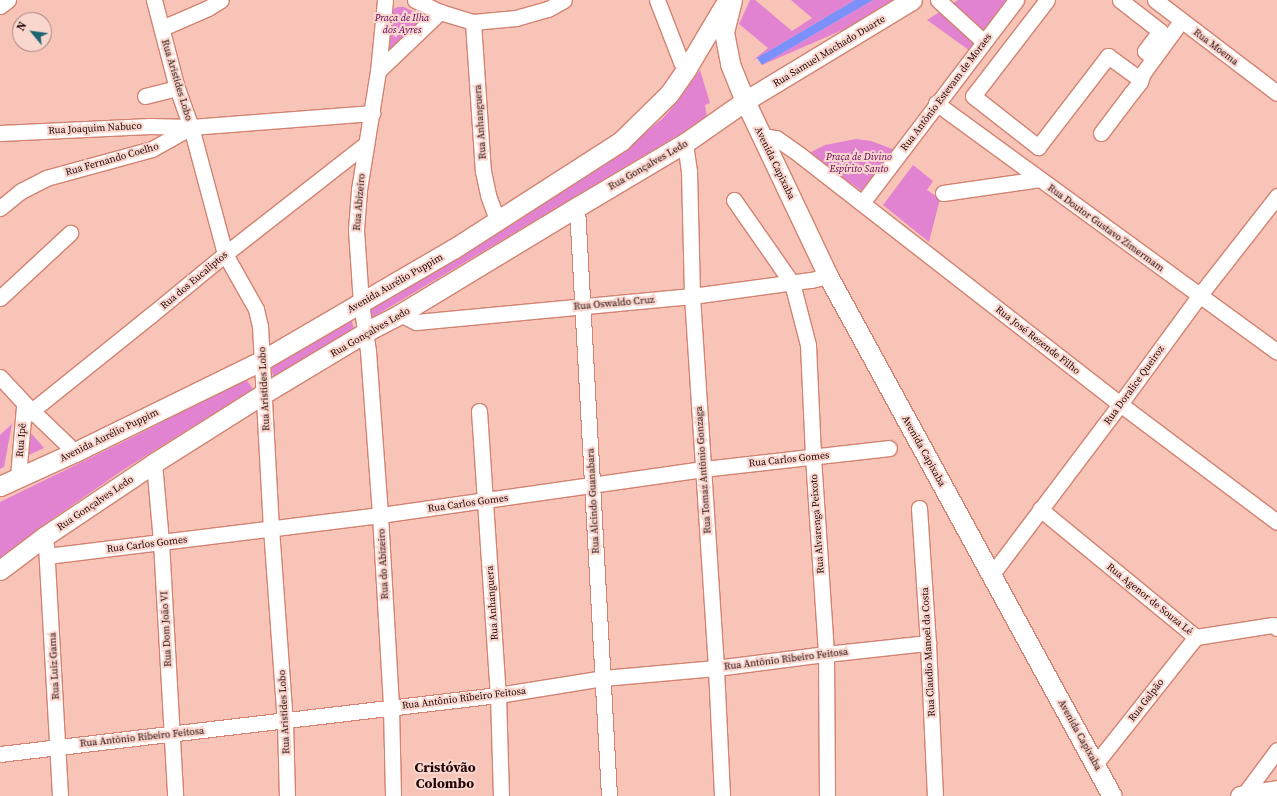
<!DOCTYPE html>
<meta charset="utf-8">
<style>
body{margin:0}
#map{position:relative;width:1277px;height:796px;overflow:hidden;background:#f8c4b8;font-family:"Source Serif 4",serif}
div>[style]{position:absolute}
.green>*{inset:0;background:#e283d2}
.water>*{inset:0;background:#7b90fa}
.roads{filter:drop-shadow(1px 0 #d28371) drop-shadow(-1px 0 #d28371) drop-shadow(0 1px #d28371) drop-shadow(0 -1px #d28371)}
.minor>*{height:15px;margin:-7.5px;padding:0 7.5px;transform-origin:7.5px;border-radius:7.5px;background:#fff}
.major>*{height:19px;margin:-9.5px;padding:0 9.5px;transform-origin:9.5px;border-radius:9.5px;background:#fff}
span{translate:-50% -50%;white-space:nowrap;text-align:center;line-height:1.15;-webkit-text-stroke:4px #f9d6ce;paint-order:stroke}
.park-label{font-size:10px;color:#610257;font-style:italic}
.street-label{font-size:10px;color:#200402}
.district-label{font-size:14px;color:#200402;font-weight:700}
.north{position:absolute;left:12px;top:12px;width:40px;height:40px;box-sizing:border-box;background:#f9d6ce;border:1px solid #a2827c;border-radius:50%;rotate:299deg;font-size:11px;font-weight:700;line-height:16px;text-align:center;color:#200402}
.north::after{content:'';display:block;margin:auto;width:14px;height:18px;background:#1d6573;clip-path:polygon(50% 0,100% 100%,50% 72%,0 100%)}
</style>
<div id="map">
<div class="green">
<div style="clip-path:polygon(750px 0,755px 0,792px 31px,812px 18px,791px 0,855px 0,752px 61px,768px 48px,739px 24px)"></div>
<div style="clip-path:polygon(873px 0,895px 0,845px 29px,762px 65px)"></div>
<div style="clip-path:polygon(958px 0,1013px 0,973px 53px,927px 20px)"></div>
<div style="clip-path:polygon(397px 7px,404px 7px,418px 14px,421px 20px,383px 62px,391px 11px)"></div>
<div style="clip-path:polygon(700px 70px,710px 103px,705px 105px,707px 118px,368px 320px,365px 310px,492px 236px,641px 136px,663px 118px,678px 101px)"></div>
<div style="clip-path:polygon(856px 139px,871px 141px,895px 150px,863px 192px,809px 153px,825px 145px)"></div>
<div style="clip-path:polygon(913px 165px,933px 181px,927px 190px,940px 199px,929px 242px,883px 205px)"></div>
<div style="clip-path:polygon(351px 318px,354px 329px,273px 377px,271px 364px)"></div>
<div style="clip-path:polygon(246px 379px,253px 389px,123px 470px,42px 526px,0 558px,0 502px,135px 436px)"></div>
<div style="clip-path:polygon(12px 424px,4px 467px,0 469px,0 435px)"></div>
<div style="clip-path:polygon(31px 433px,44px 448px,29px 455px)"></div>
</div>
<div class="water">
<div style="clip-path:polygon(855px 0,873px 0,762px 65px,757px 58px)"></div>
</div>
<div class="roads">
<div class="minor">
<div style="left:154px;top:0;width:91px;rotate:75.4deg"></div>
<div style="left:177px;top:88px;width:41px;rotate:70.3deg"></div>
<div style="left:191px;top:127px;width:131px;rotate:75deg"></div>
<div style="left:225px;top:254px;width:63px;rotate:60.6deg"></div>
<div style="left:256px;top:309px;width:17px;rotate:77deg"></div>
<div style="left:260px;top:326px;width:202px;rotate:86.9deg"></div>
<div style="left:271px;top:528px;width:194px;rotate:85.9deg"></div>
<div style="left:285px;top:721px;width:75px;rotate:88.5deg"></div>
<div style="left:385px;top:0;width:71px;rotate:95.6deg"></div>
<div style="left:378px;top:71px;width:121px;rotate:99.1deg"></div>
<div style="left:359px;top:190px;width:40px;rotate:94.3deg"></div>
<div style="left:356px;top:230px;width:73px;rotate:86.1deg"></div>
<div style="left:361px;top:303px;width:49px;rotate:81.7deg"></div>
<div style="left:368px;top:351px;width:164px;rotate:85.8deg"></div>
<div style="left:380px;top:515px;width:192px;rotate:86.7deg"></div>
<div style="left:391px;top:707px;width:89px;rotate:88.7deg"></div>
<div style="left:415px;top:0;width:28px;rotate:26deg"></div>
<div style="left:440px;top:12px;width:34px;rotate:17deg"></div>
<div style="left:473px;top:22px;width:43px;rotate:-5.3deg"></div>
<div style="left:516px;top:18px;width:33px;rotate:-16deg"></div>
<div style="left:548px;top:9px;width:18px;rotate:-29deg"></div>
<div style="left:657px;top:0;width:66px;rotate:68.8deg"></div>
<div style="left:681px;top:62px;width:8px;rotate:45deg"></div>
<div style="left:938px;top:0;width:62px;rotate:42.4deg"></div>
<div style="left:1047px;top:0;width:121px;rotate:127.6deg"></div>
<div style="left:973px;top:96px;width:83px;rotate:38.1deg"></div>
<div style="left:1038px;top:147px;width:115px;rotate:-52.4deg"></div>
<div style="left:1108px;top:56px;width:34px;rotate:36deg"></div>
<div style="left:1136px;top:76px;width:7px;rotate:56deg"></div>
<div style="left:1120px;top:0;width:51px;rotate:37.8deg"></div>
<div style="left:1160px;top:31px;width:25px;rotate:127deg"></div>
<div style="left:1145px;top:51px;width:11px;rotate:38deg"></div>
<div style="left:1155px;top:0;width:153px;rotate:37.3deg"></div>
<div style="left:0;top:6px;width:10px;rotate:-37deg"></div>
<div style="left:473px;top:22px;width:149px;rotate:86.2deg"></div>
<div style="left:483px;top:171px;width:25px;rotate:78deg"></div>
<div style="left:488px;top:195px;width:27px;rotate:70deg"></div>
<div style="left:162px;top:28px;width:50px;rotate:-23.5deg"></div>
<div style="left:208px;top:8px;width:15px;rotate:-32deg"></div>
<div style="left:378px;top:71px;width:86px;rotate:-43.6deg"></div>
<div style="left:145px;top:96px;width:33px;rotate:-14deg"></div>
<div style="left:936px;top:103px;width:422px;rotate:36.1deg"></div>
<div style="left:0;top:133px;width:150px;rotate:-2.7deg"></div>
<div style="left:150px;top:126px;width:41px;rotate:1.4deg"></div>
<div style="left:191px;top:127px;width:182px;rotate:-4.4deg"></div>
<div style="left:1101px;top:133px;width:51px;rotate:-52.9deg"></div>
<div style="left:1132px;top:92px;width:13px;rotate:-51deg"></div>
<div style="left:1140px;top:82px;width:9px;rotate:-72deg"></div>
<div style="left:1143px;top:73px;width:64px;rotate:-53.8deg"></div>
<div style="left:763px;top:136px;width:13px;rotate:9deg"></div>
<div style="left:776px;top:138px;width:29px;rotate:35deg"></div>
<div style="left:800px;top:155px;width:405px;rotate:37.9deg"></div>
<div style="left:1120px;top:404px;width:196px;rotate:36.9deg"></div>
<div style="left:685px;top:143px;width:28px;rotate:82deg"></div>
<div style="left:689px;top:171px;width:125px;rotate:88.6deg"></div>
<div style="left:692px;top:296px;width:373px;rotate:86.3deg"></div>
<div style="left:716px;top:668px;width:128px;rotate:87.3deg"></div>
<div style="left:943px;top:193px;width:98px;rotate:-8.2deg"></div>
<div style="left:734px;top:200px;width:101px;rotate:55.1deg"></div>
<div style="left:792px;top:283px;width:64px;rotate:75.5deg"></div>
<div style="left:808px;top:345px;width:112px;rotate:87.4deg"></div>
<div style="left:813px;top:457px;width:197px;rotate:86.2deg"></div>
<div style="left:826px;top:654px;width:142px;rotate:89.6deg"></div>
<div style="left:862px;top:203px;width:255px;rotate:-52.8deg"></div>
<div style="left:577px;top:207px;width:590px;rotate:86.89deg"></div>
<div style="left:0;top:208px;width:27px;rotate:-39deg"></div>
<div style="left:21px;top:191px;width:28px;rotate:-27deg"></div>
<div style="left:46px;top:178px;width:110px;rotate:-15.3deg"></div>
<div style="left:152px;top:149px;width:45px;rotate:-29.4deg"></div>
<div style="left:0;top:298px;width:96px;rotate:-42.9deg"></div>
<div style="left:400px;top:314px;width:18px;rotate:27deg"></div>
<div style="left:416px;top:322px;width:277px;rotate:-5.4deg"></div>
<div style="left:692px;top:296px;width:120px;rotate:-7.7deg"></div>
<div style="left:811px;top:280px;width:17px;rotate:-13deg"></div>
<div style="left:0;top:377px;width:35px;rotate:47deg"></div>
<div style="left:24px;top:403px;width:71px;rotate:43.9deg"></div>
<div style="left:479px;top:411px;width:285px;rotate:86.2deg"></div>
<div style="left:498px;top:695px;width:101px;rotate:88.3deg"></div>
<div style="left:24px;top:417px;width:163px;rotate:-38.8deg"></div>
<div style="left:151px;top:315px;width:96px;rotate:-39.5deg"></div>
<div style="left:225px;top:254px;width:179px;rotate:-38deg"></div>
<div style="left:154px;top:463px;width:79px;rotate:84.9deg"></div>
<div style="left:161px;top:542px;width:254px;rotate:86.8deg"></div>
<div style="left:18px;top:477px;width:70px;rotate:-85.1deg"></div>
<div style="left:919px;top:508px;width:135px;rotate:86.2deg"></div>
<div style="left:928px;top:643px;width:153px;rotate:87.4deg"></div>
<div style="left:1040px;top:509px;width:202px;rotate:39.4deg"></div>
<div style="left:1196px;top:637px;width:78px;rotate:-8.9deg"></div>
<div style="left:1273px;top:625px;width:5px;rotate:37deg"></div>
<div style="left:46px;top:545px;width:251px;rotate:86.8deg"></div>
<div style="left:47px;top:556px;width:336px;rotate:-7deg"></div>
<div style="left:380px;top:515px;width:326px;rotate:-8.1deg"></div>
<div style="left:703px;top:469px;width:187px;rotate:-6.4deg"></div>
<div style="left:992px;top:574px;width:213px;rotate:-53deg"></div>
<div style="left:1120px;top:404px;width:134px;rotate:-53.8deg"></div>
<div style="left:1199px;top:296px;width:127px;rotate:-52deg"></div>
<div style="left:0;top:754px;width:501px;rotate:-6.76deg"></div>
<div style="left:498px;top:695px;width:106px;rotate:-9.2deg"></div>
<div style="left:603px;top:678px;width:113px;rotate:-5.1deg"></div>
<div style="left:716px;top:668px;width:111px;rotate:-7.3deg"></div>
<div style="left:826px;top:654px;width:103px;rotate:-6.2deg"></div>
<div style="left:1096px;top:763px;width:161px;rotate:-51.6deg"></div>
<div style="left:1243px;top:796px;width:57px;rotate:-53.5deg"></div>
</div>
<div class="major">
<div style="left:732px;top:0;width:33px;rotate:104deg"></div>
<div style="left:724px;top:32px;width:33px;rotate:79deg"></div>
<div style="left:730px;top:64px;width:40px;rotate:68deg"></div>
<div style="left:745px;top:101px;width:194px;rotate:64.6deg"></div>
<div style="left:828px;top:276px;width:592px;rotate:61.36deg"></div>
<div style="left:0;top:486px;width:82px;rotate:-24.4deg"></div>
<div style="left:75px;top:452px;width:207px;rotate:-26.1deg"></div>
<div style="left:261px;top:361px;width:222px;rotate:-30.3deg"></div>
<div style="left:453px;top:249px;width:200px;rotate:-32.7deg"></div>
<div style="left:621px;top:141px;width:67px;rotate:-44.4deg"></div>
<div style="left:669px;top:94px;width:32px;rotate:-55deg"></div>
<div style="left:687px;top:68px;width:72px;rotate:-59.2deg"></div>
<div style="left:0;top:570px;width:56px;rotate:-37.1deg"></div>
<div style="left:45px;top:536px;width:131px;rotate:-33.8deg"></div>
<div style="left:154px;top:463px;width:129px;rotate:-32.3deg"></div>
<div style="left:263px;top:394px;width:128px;rotate:-31deg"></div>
<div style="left:373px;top:328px;width:30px;rotate:-27deg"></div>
<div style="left:400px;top:314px;width:207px;rotate:-31.2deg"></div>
<div style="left:577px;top:207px;width:126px;rotate:-30.7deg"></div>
<div style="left:685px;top:143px;width:73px;rotate:-35deg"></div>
<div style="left:745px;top:101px;width:195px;rotate:-31.2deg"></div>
<div style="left:1240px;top:796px;width:37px;rotate:-9deg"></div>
</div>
</div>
<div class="park-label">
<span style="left:402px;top:23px">Praça de Ilha<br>dos Ayres</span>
<span style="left:859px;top:162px">Praça de Divino<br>Espírito Santo</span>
</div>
<div class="street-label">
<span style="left:1216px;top:47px;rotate:37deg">Rua Moema</span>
<span style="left:829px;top:51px;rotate:-31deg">Rua Samuel Machado Duarte</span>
<span style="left:177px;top:80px;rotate:73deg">Rua Aristides Lobo</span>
<span style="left:946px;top:92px;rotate:-53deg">Rua Antônio Estevam de Moraes</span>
<span style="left:480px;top:122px;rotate:-94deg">Rua Anhanguera</span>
<span style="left:95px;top:128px;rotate:-3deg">Rua Joaquim Nabuco</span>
<span style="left:112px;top:159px;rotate:-16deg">Rua Fernando Coelho</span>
<span style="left:775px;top:163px;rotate:64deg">Avenida Capixaba</span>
<span style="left:648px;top:165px;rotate:-30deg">Rua Gonçalves Ledo</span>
<span style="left:359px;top:202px;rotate:-85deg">Rua Abizeiro</span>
<span style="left:1106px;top:228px;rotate:36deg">Rua Doutor Gustavo Zimermam</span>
<span style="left:194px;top:280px;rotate:-40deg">Rua dos Eucaliptos</span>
<span style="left:395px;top:283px;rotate:-30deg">Avenida Aurélio Puppim</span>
<span style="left:614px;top:303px;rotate:-5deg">Rua Oswaldo Cruz</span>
<span style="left:370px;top:332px;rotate:-30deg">Rua Gonçalves Ledo</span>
<span style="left:1038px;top:340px;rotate:38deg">Rua José Rezende Filho</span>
<span style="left:1134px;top:385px;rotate:-54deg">Rua Doralice Queiroz</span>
<span style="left:264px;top:389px;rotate:-93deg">Rua Aristides Lobo</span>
<span style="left:109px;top:435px;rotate:-26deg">Avenida Aurélio Puppim</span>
<span style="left:21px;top:440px;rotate:-85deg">Rua Ipê</span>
<span style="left:924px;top:451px;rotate:61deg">Avenida Capixaba</span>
<span style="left:789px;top:459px;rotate:-6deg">Rua Carlos Gomes</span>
<span style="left:703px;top:470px;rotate:-94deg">Rua Tomaz Antônio Gonzaga</span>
<span style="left:593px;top:501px;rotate:-93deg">Rua Alcindo Guanabara</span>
<span style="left:95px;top:503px;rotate:-34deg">Rua Gonçalves Ledo</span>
<span style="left:468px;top:503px;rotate:-8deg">Rua Carlos Gomes</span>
<span style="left:817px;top:524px;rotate:-94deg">Rua Alvarenga Peixoto</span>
<span style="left:147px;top:544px;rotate:-7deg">Rua Carlos Gomes</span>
<span style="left:383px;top:564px;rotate:-93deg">Rua do Abizeiro</span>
<span style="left:1150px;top:599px;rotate:39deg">Rua Agenor de Souza Lé</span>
<span style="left:492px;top:603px;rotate:-94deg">Rua Anhanguera</span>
<span style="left:166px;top:629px;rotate:-93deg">Rua Dom João VI</span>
<span style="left:928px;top:652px;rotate:-93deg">Rua Claudio Manoel da Costa</span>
<span style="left:786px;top:659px;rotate:-7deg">Rua Antônio Ribeiro Feitosa</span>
<span style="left:54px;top:666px;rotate:-93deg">Rua Luiz Gama</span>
<span style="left:464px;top:698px;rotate:-7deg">Rua Antônio Ribeiro Feitosa</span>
<span style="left:1146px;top:700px;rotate:-52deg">Rua Galpão</span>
<span style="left:284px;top:712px;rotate:-93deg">Rua Aristides Lobo</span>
<span style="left:1080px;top:735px;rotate:61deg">Avenida Capixaba</span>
<span style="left:142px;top:737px;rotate:-6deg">Rua Antônio Ribeiro Feitosa</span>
</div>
<div class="district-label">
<span style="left:445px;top:775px">Cristóvão<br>Colombo</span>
</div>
<div class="north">N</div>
</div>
